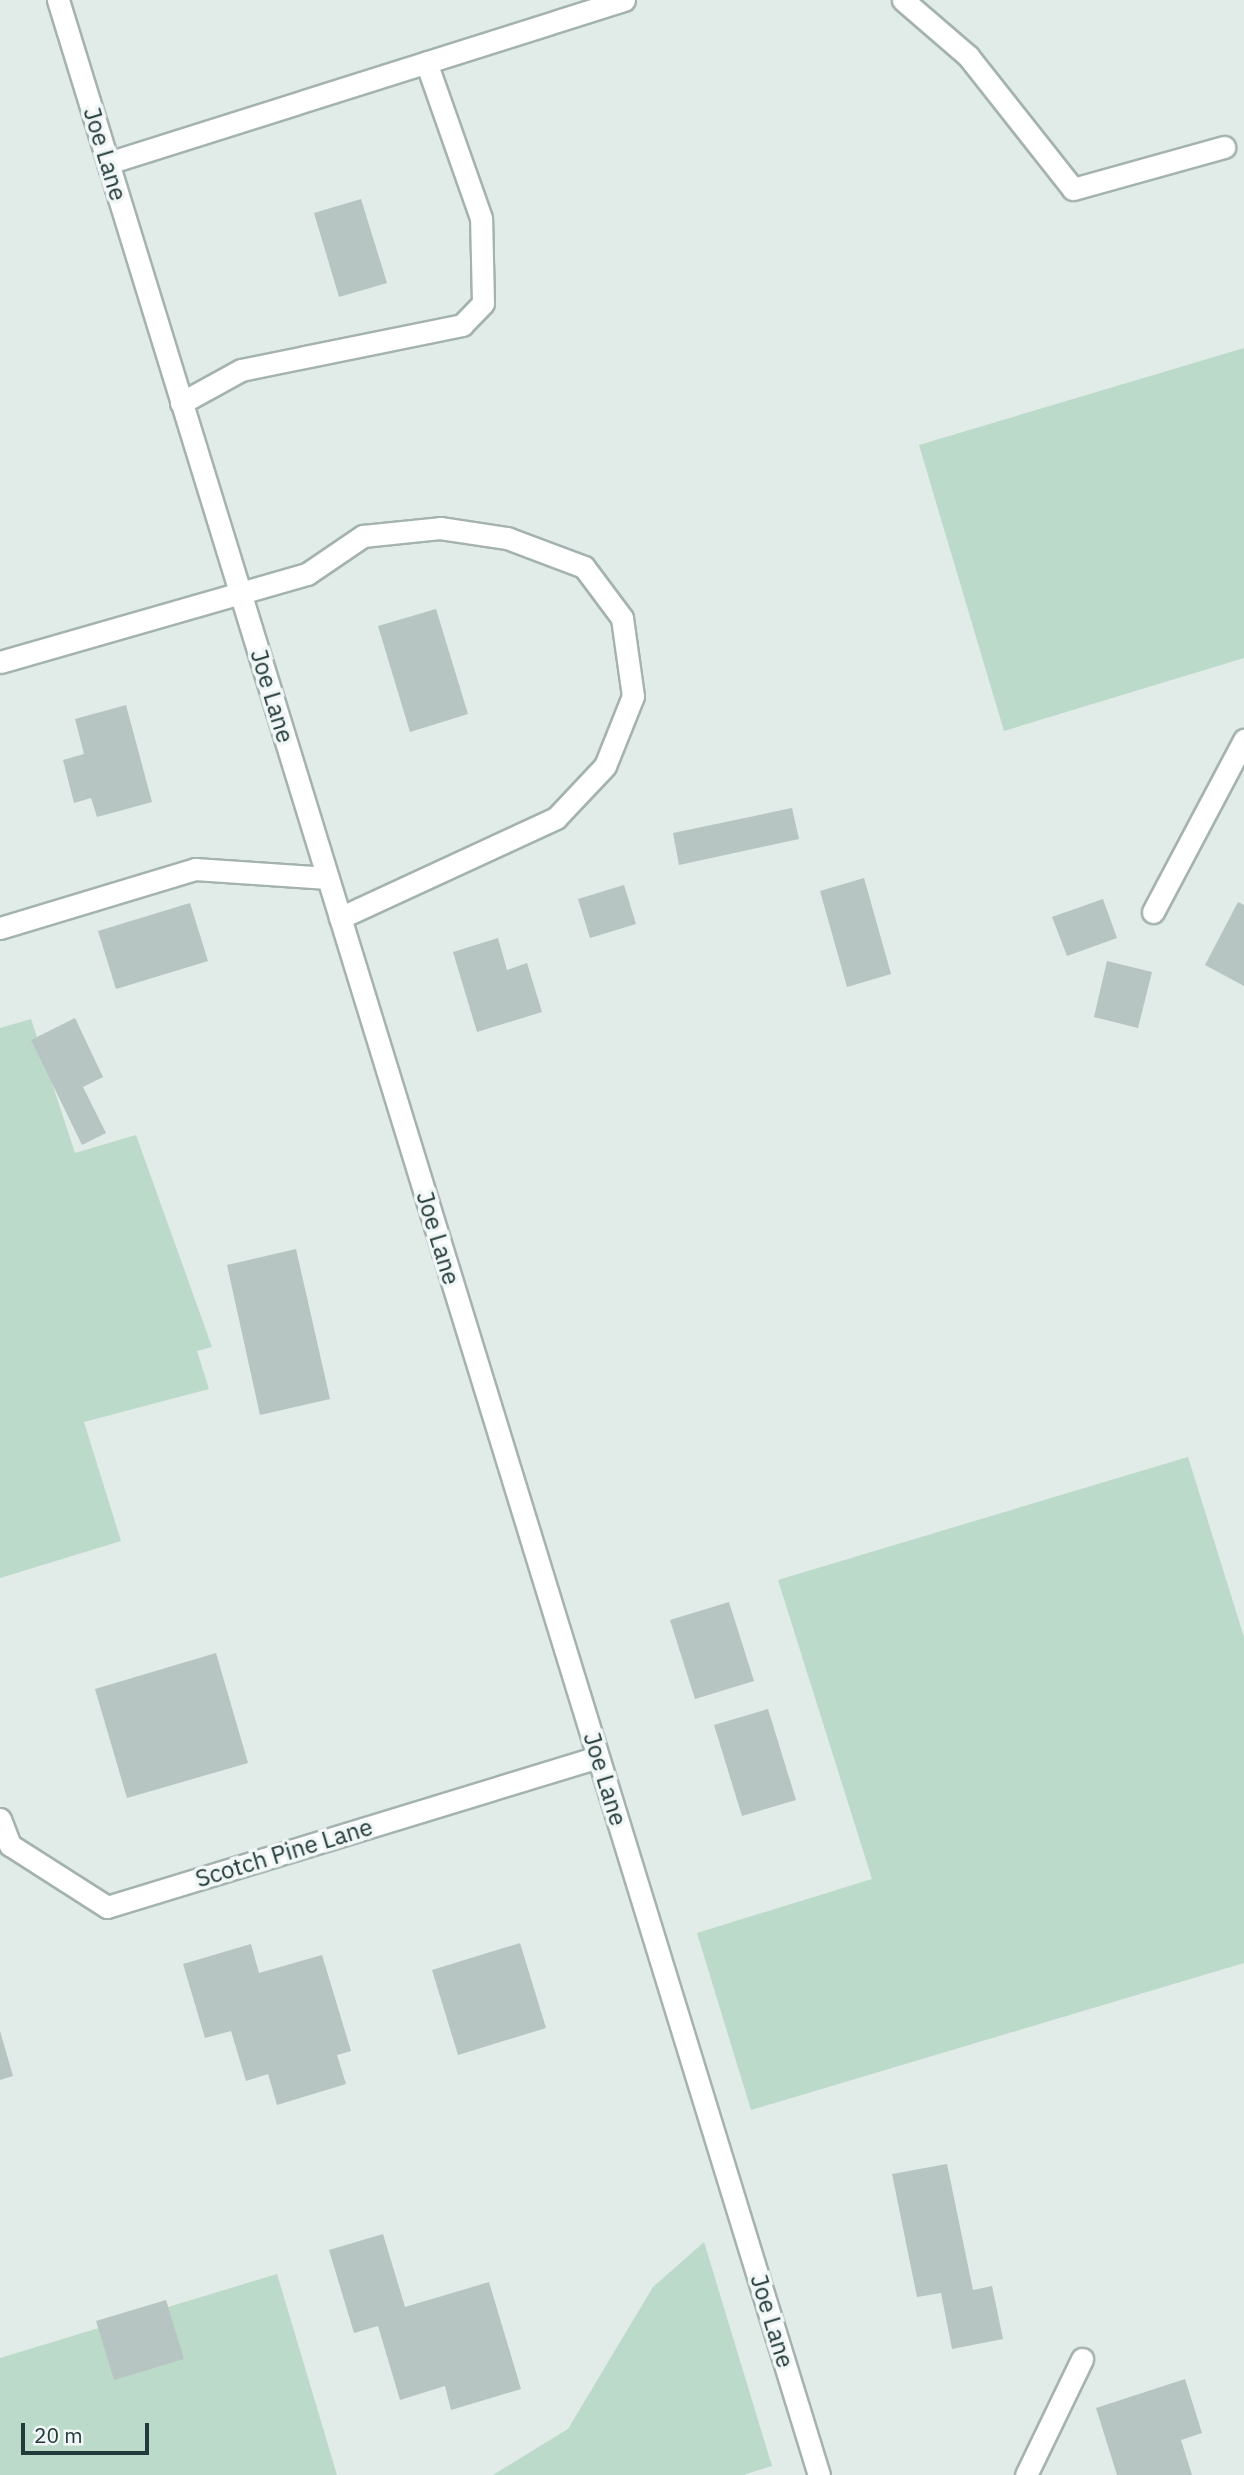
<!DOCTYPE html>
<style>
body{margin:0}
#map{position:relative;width:1244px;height:2475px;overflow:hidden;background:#e1ebe8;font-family:"IBM Plex Sans",sans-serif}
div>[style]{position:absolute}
.green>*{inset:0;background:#bbdaca}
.building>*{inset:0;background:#b6c5c2}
.roads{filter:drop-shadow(2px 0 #a4b2b0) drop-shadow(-2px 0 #a4b2b0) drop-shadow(0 2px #a4b2b0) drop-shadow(0 -2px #a4b2b0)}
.minor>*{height:21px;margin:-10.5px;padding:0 10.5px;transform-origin:10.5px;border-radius:10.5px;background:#fff}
span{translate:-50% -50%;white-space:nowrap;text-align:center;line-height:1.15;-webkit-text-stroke:7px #f1f7f6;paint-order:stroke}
.street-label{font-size:24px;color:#223a39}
.scale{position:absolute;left:21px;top:2423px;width:128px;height:32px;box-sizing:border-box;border:4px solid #223a39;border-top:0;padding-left:9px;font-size:21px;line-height:24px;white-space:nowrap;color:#223a39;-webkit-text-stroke:5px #f1f7f6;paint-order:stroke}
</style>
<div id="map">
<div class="green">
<div style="clip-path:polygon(1244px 348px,1244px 658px,1004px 731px,919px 445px)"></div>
<div style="clip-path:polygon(31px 1019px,75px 1153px,136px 1135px,212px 1347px,197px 1351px,209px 1389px,84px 1422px,121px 1541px,0 1578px,0 1028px)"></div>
<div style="clip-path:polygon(1188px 1457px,1244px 1637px,1244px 1963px,751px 2110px,697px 1933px,872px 1879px,778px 1580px)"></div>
<div style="clip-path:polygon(704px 2242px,772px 2466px,743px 2475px,493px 2475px,568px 2429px,653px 2287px)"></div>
<div style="clip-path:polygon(277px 2274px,337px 2475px,0 2475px,0 2358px)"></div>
</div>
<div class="building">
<div style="clip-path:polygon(361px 199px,387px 283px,339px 297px,314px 213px)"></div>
<div style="clip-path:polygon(436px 609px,468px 714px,410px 732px,378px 626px)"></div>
<div style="clip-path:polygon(126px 705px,152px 802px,97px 817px,91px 798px,74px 803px,63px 760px,84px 754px,75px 719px)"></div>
<div style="clip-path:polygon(792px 808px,799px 839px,679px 865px,673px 833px)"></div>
<div style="clip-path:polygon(864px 878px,891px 974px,847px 987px,820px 891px)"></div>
<div style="clip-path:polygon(624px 885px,636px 924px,590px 938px,578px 899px)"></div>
<div style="clip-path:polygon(1103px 899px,1117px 938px,1067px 956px,1052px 917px)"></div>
<div style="clip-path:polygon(1238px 902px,1244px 905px,1244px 986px,1205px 965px)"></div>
<div style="clip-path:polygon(190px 903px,208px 961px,116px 989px,98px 931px)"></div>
<div style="clip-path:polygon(498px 938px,507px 970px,527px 963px,542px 1012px,477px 1032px,453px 952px)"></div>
<div style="clip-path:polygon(1107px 961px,1152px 972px,1138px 1028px,1094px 1017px)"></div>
<div style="clip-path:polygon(75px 1018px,103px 1077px,83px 1087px,106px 1133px,82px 1145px,31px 1040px)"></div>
<div style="clip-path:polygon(296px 1249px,330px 1399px,260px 1415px,227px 1265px)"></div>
<div style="clip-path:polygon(729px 1602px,754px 1681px,695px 1699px,670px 1620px)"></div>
<div style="clip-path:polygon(216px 1653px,248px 1763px,127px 1798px,95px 1689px)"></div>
<div style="clip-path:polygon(768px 1709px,796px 1800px,742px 1816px,714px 1725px)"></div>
<div style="clip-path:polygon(520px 1943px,546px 2028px,458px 2055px,432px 1970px)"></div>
<div style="clip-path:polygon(251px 1944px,259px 1973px,322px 1955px,351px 2051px,337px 2055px,346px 2084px,277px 2105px,268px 2074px,246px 2081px,231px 2031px,205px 2038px,183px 1964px)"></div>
<div style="clip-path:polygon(0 2031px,13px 2076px,0 2080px)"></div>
<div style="clip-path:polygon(947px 2164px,973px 2290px,992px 2286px,1003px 2339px,952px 2349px,941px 2293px,917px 2297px,892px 2174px)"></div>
<div style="clip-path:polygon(383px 2234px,405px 2307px,489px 2282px,521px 2389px,451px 2410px,445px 2386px,400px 2400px,378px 2326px,354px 2333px,329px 2250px)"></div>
<div style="clip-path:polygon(166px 2300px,184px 2359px,114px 2380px,96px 2321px)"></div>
<div style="clip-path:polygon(1185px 2379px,1202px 2433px,1181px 2440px,1192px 2475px,1117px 2475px,1096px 2408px)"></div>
</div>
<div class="roads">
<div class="minor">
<div style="left:58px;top:0;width:2589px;rotate:72.91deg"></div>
<div style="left:903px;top:0;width:86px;rotate:40.7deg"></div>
<div style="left:968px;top:56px;width:169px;rotate:51.7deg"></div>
<div style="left:1073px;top:189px;width:157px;rotate:-15.5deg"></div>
<div style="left:108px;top:163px;width:541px;rotate:-17.53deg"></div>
<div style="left:181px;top:403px;width:68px;rotate:-28.8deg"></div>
<div style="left:241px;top:370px;width:226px;rotate:-11.5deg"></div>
<div style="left:462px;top:325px;width:30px;rotate:-46deg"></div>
<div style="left:483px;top:303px;width:85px;rotate:-91.3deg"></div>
<div style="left:481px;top:218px;width:165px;rotate:-109.4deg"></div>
<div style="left:0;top:662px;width:319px;rotate:-16deg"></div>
<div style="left:307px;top:574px;width:68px;rotate:-34.2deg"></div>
<div style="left:363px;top:536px;width:77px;rotate:-5.9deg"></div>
<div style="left:440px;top:528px;width:68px;rotate:8.5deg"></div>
<div style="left:507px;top:538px;width:82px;rotate:20.6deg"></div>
<div style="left:584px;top:567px;width:64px;rotate:53.3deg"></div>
<div style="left:622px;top:618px;width:79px;rotate:82deg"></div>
<div style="left:633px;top:696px;width:75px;rotate:111.8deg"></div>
<div style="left:605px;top:766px;width:71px;rotate:133.3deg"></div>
<div style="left:556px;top:818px;width:238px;rotate:155.2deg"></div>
<div style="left:1153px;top:912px;width:195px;rotate:-62.1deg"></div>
<div style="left:0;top:928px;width:204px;rotate:-16.8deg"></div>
<div style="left:195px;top:869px;width:133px;rotate:3.9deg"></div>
<div style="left:0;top:1819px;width:28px;rotate:69deg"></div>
<div style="left:10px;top:1845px;width:115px;rotate:32.6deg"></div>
<div style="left:107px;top:1907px;width:513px;rotate:-16.99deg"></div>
<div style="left:1026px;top:2475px;width:129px;rotate:-64.2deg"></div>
</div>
</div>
<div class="street-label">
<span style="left:105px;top:154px;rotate:73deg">Joe Lane</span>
<span style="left:272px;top:696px;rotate:73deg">Joe Lane</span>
<span style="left:438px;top:1238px;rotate:73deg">Joe Lane</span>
<span style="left:605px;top:1779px;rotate:73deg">Joe Lane</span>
<span style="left:284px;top:1853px;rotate:-17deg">Scotch Pine Lane</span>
<span style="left:772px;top:2321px;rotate:73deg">Joe Lane</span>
</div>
<div class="scale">20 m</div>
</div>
